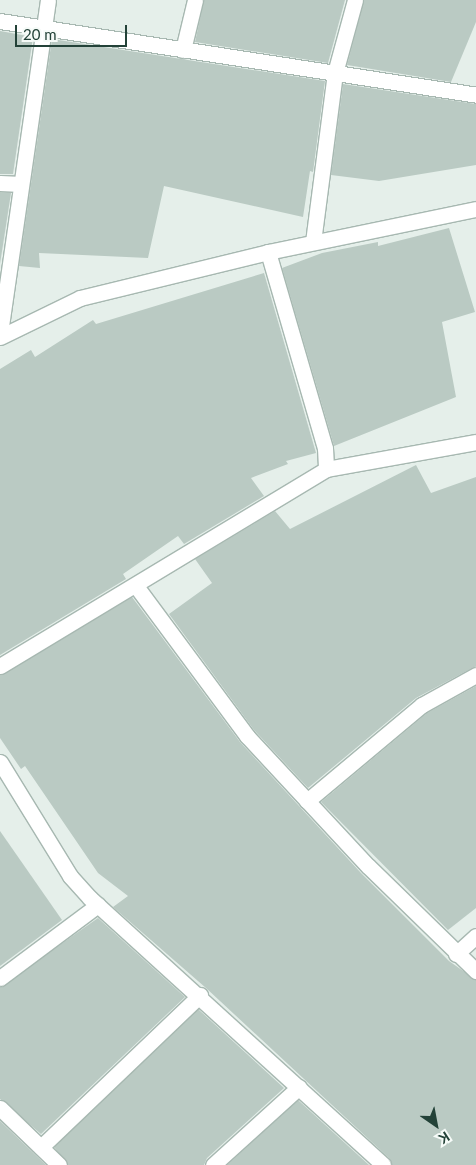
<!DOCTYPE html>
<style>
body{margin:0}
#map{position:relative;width:476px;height:1165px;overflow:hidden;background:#e5efea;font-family:Lato,sans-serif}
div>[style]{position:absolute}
.building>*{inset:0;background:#bacac3}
.roads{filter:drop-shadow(1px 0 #a7b8b1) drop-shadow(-1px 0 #a7b8b1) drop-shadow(0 1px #a7b8b1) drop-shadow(0 -1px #a7b8b1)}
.street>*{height:15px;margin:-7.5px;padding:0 7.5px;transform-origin:7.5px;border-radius:7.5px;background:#fff}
.secondary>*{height:15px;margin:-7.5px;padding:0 7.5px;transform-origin:7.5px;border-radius:7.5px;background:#fff}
span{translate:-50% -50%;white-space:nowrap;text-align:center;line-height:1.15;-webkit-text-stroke:4.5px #f6fbf8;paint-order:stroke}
.north{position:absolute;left:411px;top:1100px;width:50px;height:50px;-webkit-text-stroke:4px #f6fbf8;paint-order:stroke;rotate:147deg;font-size:14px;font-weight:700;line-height:20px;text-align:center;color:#234238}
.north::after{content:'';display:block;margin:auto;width:18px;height:22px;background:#234238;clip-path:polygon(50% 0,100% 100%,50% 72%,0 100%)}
.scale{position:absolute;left:15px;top:25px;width:112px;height:22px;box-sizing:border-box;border:2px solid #234238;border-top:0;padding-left:6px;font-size:15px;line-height:18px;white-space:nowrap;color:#234238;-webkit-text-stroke:4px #f6fbf8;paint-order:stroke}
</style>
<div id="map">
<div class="building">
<div style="clip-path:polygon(204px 0,345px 0,328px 63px,195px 42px)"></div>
<div style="clip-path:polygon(364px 0,476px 0,476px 22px,451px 82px,347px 65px)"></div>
<div style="clip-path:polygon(0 31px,33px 37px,13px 174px,0 174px)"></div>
<div style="clip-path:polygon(52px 39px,325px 81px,313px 172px,310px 171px,303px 217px,164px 186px,148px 258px,39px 253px,40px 268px,19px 266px)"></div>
<div style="clip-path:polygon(343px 84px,476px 104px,476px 165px,379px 181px,331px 175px)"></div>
<div style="clip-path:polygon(0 192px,11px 193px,0 264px)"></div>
<div style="clip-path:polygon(449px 228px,475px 312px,442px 322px,456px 397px,334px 446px,282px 268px,322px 253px,378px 242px,378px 246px)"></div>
<div style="clip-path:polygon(264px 273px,316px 453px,286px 461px,288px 464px,251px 478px,264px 496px,184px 544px,178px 536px,123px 574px,126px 579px,0 655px,0 369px,31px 350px,35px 357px,93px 320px,96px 324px)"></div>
<div style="clip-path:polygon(416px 465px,431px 493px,476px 477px,476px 666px,416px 698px,308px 788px,254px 730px,169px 614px,212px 583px,195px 559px,275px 511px,290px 529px)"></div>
<div style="clip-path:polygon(132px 597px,240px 742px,361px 873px,449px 961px,476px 980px,476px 1165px,392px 1165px,389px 1158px,206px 988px,113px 907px,128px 896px,98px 873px,25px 766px,21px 769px,0 738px,0 675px)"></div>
<div style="clip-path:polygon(476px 686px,476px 908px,448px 930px,321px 802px,427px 713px)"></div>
<div style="clip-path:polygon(0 831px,62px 920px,0 966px)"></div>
<div style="clip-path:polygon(98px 918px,185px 997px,41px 1134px,0 1099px,0 987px)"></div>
<div style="clip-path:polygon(198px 1009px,284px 1088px,207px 1158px,204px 1165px,68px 1165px,54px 1147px)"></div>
<div style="clip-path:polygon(298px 1100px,369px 1165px,227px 1165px)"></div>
<div style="clip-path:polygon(0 1121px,46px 1165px,0 1165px)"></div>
</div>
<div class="roads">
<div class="street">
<div style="left:183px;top:50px;width:51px;rotate:-76.5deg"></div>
<div style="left:0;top:183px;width:21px;rotate:3deg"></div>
<div style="left:313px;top:242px;width:170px;rotate:-82.6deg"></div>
<div style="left:335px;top:73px;width:76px;rotate:-74.7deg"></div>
<div style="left:268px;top:252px;width:204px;rotate:73.8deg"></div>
<div style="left:325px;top:448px;width:21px;rotate:87deg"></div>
<div style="left:0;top:333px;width:336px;rotate:-81.8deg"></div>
<div style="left:136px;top:586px;width:187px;rotate:53.5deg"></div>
<div style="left:247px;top:736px;width:178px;rotate:47.1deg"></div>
<div style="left:368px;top:866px;width:151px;rotate:44.2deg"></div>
<div style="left:0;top:666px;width:381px;rotate:-31.1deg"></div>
<div style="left:326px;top:469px;width:152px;rotate:-10.2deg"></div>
<div style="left:0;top:762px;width:134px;rotate:58.4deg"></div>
<div style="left:70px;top:876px;width:30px;rotate:48deg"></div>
<div style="left:90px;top:898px;width:396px;rotate:42.3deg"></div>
<div style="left:307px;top:801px;width:150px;rotate:-39.9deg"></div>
<div style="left:422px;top:705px;width:62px;rotate:-29.1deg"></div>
<div style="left:456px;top:954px;width:27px;rotate:-42deg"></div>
<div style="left:0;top:978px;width:122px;rotate:-36.7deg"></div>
<div style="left:0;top:1108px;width:82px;rotate:44deg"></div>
<div style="left:41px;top:1147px;width:220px;rotate:-43.7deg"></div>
<div style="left:213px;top:1165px;width:116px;rotate:-42.2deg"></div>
</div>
<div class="secondary">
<div style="left:0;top:21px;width:482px;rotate:8.8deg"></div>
<div style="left:0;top:337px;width:89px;rotate:-26deg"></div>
<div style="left:80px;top:298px;width:194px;rotate:-13.7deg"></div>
<div style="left:268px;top:252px;width:212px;rotate:-11.7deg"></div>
</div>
</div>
<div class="north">K</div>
<div class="scale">20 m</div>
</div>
